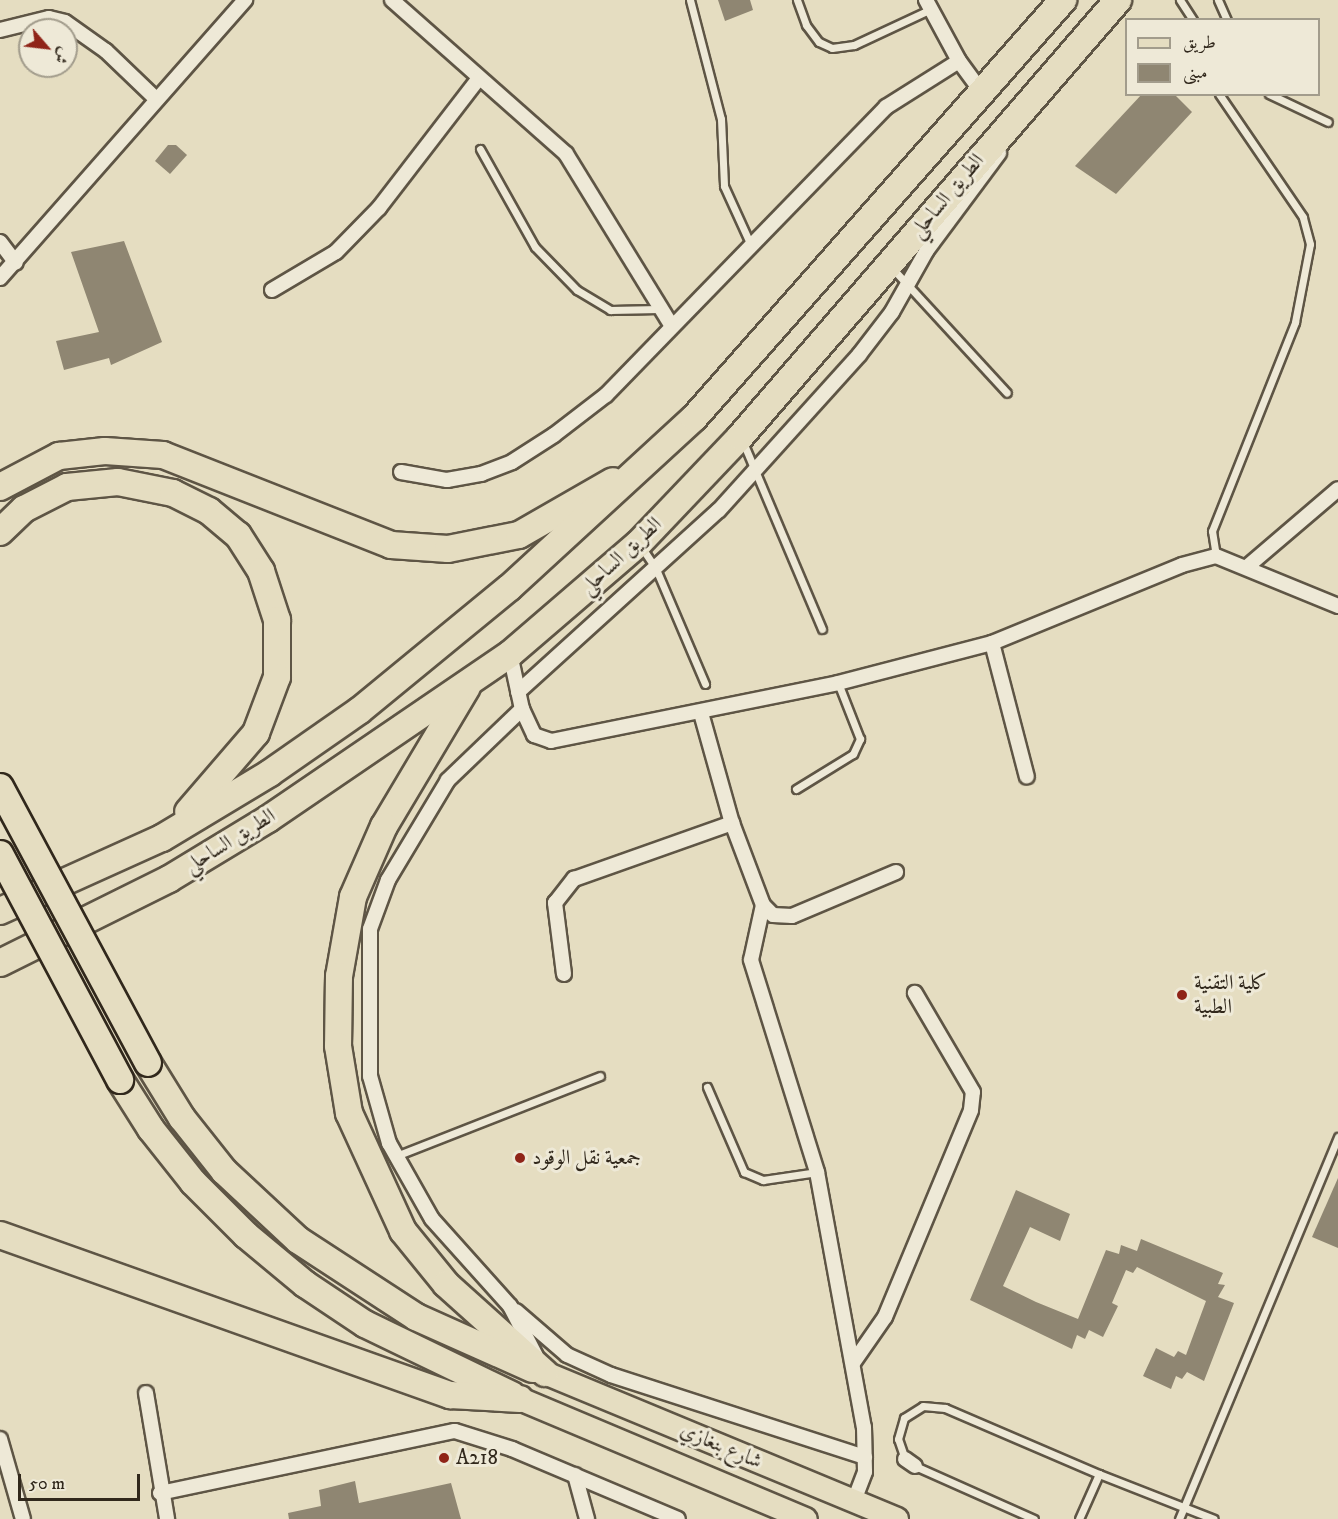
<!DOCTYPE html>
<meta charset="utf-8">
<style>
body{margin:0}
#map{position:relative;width:1338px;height:1519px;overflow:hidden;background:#e5ddc1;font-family:"IM FELL DW Pica",Amiri,serif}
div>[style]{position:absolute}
.building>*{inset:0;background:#8f8672}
.roads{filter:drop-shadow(2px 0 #5e5545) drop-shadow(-2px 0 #5e5545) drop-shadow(0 2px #5e5545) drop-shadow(0 -2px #5e5545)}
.lane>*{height:7px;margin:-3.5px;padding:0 3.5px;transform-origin:3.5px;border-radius:3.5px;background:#eee9d7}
.street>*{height:14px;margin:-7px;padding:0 7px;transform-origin:7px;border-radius:7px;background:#eee9d7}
.primary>*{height:22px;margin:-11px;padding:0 11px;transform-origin:11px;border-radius:11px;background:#e5ddc1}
.highway>*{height:26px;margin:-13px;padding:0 13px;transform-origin:13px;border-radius:13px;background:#e5ddc1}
.bridges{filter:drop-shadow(2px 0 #31281c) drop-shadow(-2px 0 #31281c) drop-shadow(0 2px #31281c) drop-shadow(0 -2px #31281c)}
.highway-bridge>*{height:26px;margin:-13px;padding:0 13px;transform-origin:13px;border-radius:13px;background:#e5ddc1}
.dots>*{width:16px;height:16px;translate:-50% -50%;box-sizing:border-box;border:3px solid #eee9d7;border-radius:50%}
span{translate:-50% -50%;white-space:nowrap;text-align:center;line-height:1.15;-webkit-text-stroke:6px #eee9d7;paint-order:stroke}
.street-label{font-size:21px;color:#31281c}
.poi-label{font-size:21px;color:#31281c}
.left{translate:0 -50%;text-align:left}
.legend{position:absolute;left:1125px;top:18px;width:195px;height:78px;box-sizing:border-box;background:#eee9d7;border:2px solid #a29c8c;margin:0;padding:8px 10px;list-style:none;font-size:18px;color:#31281c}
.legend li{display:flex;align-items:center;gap:12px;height:30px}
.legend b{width:30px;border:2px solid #a29c8c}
.north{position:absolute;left:18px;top:18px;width:60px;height:60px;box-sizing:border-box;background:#eee9d7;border:2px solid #a29c8c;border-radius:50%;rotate:118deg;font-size:16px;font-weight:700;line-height:24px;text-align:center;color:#31281c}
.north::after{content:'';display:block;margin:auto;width:21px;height:27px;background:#8f2418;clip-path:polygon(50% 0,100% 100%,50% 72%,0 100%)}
.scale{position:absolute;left:18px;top:1474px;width:122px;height:27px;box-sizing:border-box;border:3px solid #31281c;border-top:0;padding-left:8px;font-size:18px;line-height:21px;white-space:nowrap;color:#31281c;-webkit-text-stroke:4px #eee9d7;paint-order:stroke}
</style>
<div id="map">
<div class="building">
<div style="clip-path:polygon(718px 0,750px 0,753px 10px,725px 21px)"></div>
<div style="clip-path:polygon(1142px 94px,1174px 94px,1192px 112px,1116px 194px,1075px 166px)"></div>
<div style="clip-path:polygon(168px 145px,176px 145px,187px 155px,170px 174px,155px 161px)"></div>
<div style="clip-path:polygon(124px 241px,162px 342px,111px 365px,109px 358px,64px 370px,56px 341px,99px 332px,71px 252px)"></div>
<div style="clip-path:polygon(1338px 1178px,1338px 1248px,1312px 1237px)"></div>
<div style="clip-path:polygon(1016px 1190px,1070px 1214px,1060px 1241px,1030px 1227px,1003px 1286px,1036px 1302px,1078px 1319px,1106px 1250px,1119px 1254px,1121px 1245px,1137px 1251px,1141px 1239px,1223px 1273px,1218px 1284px,1225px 1285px,1218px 1297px,1234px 1303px,1204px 1381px,1187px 1372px,1182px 1379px,1176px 1376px,1171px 1389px,1143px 1376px,1156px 1348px,1174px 1357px,1178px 1351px,1186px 1355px,1206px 1301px,1137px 1267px,1133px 1273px,1126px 1270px,1112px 1303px,1118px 1306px,1103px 1337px,1089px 1330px,1085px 1339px,1077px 1335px,1072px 1349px,970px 1300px)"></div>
<div style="clip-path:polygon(355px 1481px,359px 1503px,451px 1483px,461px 1519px,289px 1519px,288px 1513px,321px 1506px,319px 1490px)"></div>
</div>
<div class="roads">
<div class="lane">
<div style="left:690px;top:0;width:123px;rotate:75.4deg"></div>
<div style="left:721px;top:119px;width:67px;rotate:87.4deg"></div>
<div style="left:724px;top:186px;width:63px;rotate:65.5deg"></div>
<div style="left:797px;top:0;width:27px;rotate:70deg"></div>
<div style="left:806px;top:25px;width:21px;rotate:53deg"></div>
<div style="left:819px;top:42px;width:14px;rotate:25deg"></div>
<div style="left:832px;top:48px;width:22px;rotate:-8deg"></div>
<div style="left:854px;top:45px;width:83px;rotate:-25deg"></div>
<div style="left:1180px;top:0;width:24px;rotate:57deg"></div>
<div style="left:1218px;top:0;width:22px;rotate:66deg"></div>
<div style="left:1269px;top:94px;width:65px;rotate:25.4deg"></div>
<div style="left:480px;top:149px;width:112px;rotate:60.7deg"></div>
<div style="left:535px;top:247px;width:60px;rotate:45.7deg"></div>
<div style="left:577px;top:290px;width:39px;rotate:31deg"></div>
<div style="left:610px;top:310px;width:49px;rotate:-1.2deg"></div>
<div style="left:893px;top:269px;width:168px;rotate:47.4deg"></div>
<div style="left:743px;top:442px;width:203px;rotate:67.1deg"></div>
<div style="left:642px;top:548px;width:25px;rotate:56deg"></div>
<div style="left:656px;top:569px;width:125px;rotate:66.9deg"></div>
<div style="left:1216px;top:556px;width:25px;rotate:-99deg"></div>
<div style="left:1212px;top:531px;width:225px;rotate:-68.3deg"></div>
<div style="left:1295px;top:322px;width:79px;rotate:-79.1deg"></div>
<div style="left:1310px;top:244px;width:28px;rotate:-105deg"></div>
<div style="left:1303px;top:217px;width:149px;rotate:-124.3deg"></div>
<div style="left:796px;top:789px;width:67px;rotate:-31.6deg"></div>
<div style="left:853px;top:754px;width:17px;rotate:-65deg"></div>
<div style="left:860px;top:739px;width:60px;rotate:-111.4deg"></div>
<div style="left:707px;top:1087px;width:93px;rotate:66.5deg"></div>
<div style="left:744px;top:1172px;width:21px;rotate:23deg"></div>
<div style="left:763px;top:1180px;width:55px;rotate:-8.4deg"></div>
<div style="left:396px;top:1156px;width:219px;rotate:-21.4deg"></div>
<div style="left:905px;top:1459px;width:21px;rotate:-109deg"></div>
<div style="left:898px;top:1439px;width:22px;rotate:-74deg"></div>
<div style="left:904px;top:1418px;width:22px;rotate:-32deg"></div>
<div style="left:923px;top:1406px;width:22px;rotate:5deg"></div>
<div style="left:945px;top:1408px;width:168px;rotate:23.2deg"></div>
<div style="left:1099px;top:1474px;width:49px;rotate:114deg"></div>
<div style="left:915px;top:1466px;width:130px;rotate:24deg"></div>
<div style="left:1099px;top:1474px;width:123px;rotate:21.4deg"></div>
<div style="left:1179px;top:1519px;width:414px;rotate:-67.4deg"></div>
</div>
<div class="street">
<div style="left:392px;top:0;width:232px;rotate:41.5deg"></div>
<div style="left:566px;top:154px;width:202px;rotate:58.4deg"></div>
<div style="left:926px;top:0;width:69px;rotate:61.6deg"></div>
<div style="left:959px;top:61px;width:42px;rotate:53.7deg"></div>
<div style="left:0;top:30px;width:50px;rotate:-13.8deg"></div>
<div style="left:49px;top:18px;width:16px;rotate:14deg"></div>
<div style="left:65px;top:22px;width:50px;rotate:35.3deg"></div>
<div style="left:106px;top:51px;width:69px;rotate:43.8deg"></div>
<div style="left:0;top:242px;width:26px;rotate:53deg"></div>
<div style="left:0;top:278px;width:371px;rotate:-48.6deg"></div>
<div style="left:272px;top:290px;width:74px;rotate:-30.7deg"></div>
<div style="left:336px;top:252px;width:62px;rotate:-45.7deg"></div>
<div style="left:379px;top:208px;width:164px;rotate:-52.4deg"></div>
<div style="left:401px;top:472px;width:47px;rotate:9.9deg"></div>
<div style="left:447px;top:480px;width:35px;rotate:-10deg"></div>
<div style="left:481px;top:474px;width:33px;rotate:-21deg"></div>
<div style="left:512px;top:462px;width:50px;rotate:-32.7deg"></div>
<div style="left:554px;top:435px;width:66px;rotate:-37.6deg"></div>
<div style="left:606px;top:395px;width:402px;rotate:-45.8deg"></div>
<div style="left:886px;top:107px;width:86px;rotate:-32.2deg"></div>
<div style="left:1248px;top:566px;width:118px;rotate:-40.5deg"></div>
<div style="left:992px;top:643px;width:138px;rotate:75.4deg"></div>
<div style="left:510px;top:654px;width:56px;rotate:77.7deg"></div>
<div style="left:522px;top:709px;width:29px;rotate:65deg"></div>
<div style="left:534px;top:735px;width:18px;rotate:19deg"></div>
<div style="left:551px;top:741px;width:293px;rotate:-11.4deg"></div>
<div style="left:838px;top:683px;width:159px;rotate:-14.6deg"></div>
<div style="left:992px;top:643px;width:205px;rotate:-22.3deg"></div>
<div style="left:1182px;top:565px;width:35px;rotate:-15deg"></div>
<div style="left:1216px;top:556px;width:132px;rotate:22.3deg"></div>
<div style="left:518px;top:692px;width:271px;rotate:-42.2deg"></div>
<div style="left:719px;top:510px;width:209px;rotate:-47.9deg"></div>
<div style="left:859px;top:355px;width:54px;rotate:-52.5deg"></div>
<div style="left:892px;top:312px;width:71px;rotate:-60.6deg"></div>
<div style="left:927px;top:250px;width:121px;rotate:-53.4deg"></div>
<div style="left:522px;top:709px;width:103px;rotate:136.2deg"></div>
<div style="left:448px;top:780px;width:117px;rotate:121deg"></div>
<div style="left:388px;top:880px;width:52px;rotate:110.2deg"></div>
<div style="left:370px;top:929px;width:147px;rotate:90deg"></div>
<div style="left:370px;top:1076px;width:70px;rotate:74.2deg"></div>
<div style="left:389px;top:1143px;width:87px;rotate:60.5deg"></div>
<div style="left:432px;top:1219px;width:117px;rotate:48.1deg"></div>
<div style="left:510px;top:1306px;width:56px;rotate:62.5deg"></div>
<div style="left:701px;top:713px;width:114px;rotate:74.3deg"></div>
<div style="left:732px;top:823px;width:88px;rotate:69.3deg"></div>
<div style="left:763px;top:905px;width:14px;rotate:45deg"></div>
<div style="left:773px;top:915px;width:19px;rotate:3deg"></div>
<div style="left:792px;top:916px;width:113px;rotate:-22.9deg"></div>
<div style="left:763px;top:905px;width:56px;rotate:102.3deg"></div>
<div style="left:751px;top:960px;width:222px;rotate:72.7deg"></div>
<div style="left:817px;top:1172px;width:259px;rotate:79.6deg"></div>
<div style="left:864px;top:1427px;width:45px;rotate:88.7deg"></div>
<div style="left:865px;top:1472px;width:31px;rotate:111deg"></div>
<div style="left:564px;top:974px;width:72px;rotate:-97.2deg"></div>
<div style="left:555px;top:903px;width:31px;rotate:-52deg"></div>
<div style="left:574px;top:879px;width:168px;rotate:-19.5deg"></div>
<div style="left:516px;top:1311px;width:67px;rotate:40.8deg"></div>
<div style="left:567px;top:1355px;width:48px;rotate:24.4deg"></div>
<div style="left:611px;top:1375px;width:267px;rotate:17.9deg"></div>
<div style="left:853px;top:1363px;width:56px;rotate:-55.2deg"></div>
<div style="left:885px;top:1317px;width:224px;rotate:-67.4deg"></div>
<div style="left:971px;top:1110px;width:18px;rotate:-84deg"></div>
<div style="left:973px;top:1092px;width:115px;rotate:-120.4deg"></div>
<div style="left:146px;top:1393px;width:128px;rotate:80.5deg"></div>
<div style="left:0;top:1439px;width:83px;rotate:74deg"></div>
<div style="left:905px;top:1459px;width:12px;rotate:35deg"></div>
<div style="left:575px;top:1475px;width:46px;rotate:74.7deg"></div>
<div style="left:160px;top:1493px;width:301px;rotate:-11.9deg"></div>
<div style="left:455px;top:1431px;width:60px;rotate:17.5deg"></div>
<div style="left:512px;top:1449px;width:180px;rotate:22.9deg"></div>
</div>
<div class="primary">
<div style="left:545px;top:1373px;width:381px;rotate:22.5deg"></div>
<div style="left:520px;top:1399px;width:310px;rotate:22.8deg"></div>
</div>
<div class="highway">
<div style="left:0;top:487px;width:67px;rotate:-27.7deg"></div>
<div style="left:59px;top:456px;width:46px;rotate:-6.2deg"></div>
<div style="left:105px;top:451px;width:58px;rotate:3.9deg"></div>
<div style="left:163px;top:455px;width:245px;rotate:21.5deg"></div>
<div style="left:391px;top:545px;width:57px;rotate:4deg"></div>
<div style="left:448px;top:549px;width:72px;rotate:-11.2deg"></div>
<div style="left:519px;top:535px;width:108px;rotate:-29.9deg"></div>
<div style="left:0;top:532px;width:33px;rotate:-44deg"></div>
<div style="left:24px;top:509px;width:48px;rotate:-27.1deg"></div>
<div style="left:67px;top:487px;width:51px;rotate:-5.6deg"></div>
<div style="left:118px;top:482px;width:56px;rotate:11.3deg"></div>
<div style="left:173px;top:493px;width:40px;rotate:26.6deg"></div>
<div style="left:209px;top:511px;width:38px;rotate:40deg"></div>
<div style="left:238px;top:535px;width:43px;rotate:57.4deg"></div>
<div style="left:261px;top:571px;width:52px;rotate:71.9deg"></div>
<div style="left:277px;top:620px;width:57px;rotate:90deg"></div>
<div style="left:277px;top:677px;width:60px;rotate:110.6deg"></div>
<div style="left:256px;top:733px;width:104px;rotate:130.7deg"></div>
<div style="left:467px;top:687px;width:162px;rotate:120.8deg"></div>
<div style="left:384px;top:826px;width:77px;rotate:113.6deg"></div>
<div style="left:353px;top:897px;width:80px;rotate:100deg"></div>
<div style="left:339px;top:976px;width:70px;rotate:90.8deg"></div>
<div style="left:338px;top:1046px;width:68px;rotate:80.7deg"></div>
<div style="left:349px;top:1113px;width:130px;rotate:65.4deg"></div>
<div style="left:403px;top:1231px;width:68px;rotate:50.9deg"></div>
<div style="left:446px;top:1284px;width:133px;rotate:42deg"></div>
<div style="left:0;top:911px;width:178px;rotate:-24.3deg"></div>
<div style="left:162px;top:838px;width:126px;rotate:-31deg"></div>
<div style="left:270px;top:773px;width:108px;rotate:-34.9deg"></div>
<div style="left:359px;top:711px;width:194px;rotate:-39.4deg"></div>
<div style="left:509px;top:588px;width:251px;rotate:-42.6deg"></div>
<div style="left:694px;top:418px;width:558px;rotate:-48.56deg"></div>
<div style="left:0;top:963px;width:189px;rotate:-26.4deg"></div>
<div style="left:169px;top:879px;width:116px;rotate:-31.2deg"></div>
<div style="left:268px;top:819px;width:293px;rotate:-34.3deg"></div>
<div style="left:510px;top:654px;width:170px;rotate:-40.7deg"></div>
<div style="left:639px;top:543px;width:146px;rotate:-46.4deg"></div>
<div style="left:740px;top:437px;width:578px;rotate:-49.14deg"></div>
<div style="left:148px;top:1063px;width:65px;rotate:58.3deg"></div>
<div style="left:182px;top:1118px;width:68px;rotate:51.6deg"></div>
<div style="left:224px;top:1171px;width:101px;rotate:43deg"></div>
<div style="left:298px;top:1240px;width:141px;rotate:33.1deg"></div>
<div style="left:416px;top:1317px;width:128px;rotate:24deg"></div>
<div style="left:120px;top:1080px;width:58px;rotate:57.7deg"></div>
<div style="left:151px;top:1129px;width:68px;rotate:51.6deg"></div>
<div style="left:193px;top:1182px;width:75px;rotate:45deg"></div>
<div style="left:246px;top:1235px;width:77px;rotate:39.7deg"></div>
<div style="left:305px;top:1284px;width:72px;rotate:33.7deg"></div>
<div style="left:365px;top:1324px;width:163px;rotate:25.8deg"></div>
<div style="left:0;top:1235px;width:478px;rotate:19.6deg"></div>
<div style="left:450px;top:1395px;width:70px;rotate:3.3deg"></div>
</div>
</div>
<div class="bridges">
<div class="highway-bridge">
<div style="left:0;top:787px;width:313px;rotate:61.8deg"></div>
<div style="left:0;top:854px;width:256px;rotate:62deg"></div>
</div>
</div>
<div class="dots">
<div style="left:1182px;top:995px;background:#8f2418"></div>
<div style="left:520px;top:1158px;background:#8f2418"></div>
<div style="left:444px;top:1458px;background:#8f2418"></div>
</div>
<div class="street-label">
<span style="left:947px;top:196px;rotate:-50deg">الطريق الساحلي</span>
<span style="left:621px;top:556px;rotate:-43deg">الطريق الساحلي</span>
<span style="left:230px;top:841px;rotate:-32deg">الطريق الساحلي</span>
<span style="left:721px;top:1446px;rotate:23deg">شارع بنغازي</span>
</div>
<div class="poi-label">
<span class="left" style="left:1194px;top:995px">كلية التقنية<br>الطبية</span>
<span class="left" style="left:532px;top:1158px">جمعية نقل الوقود</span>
<span class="left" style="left:456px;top:1458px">A218</span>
</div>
<ul class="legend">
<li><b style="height:8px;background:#e5ddc1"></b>طريق</li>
<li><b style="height:16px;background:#8f8672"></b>مبنى</li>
</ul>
<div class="north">ش</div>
<div class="scale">50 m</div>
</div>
